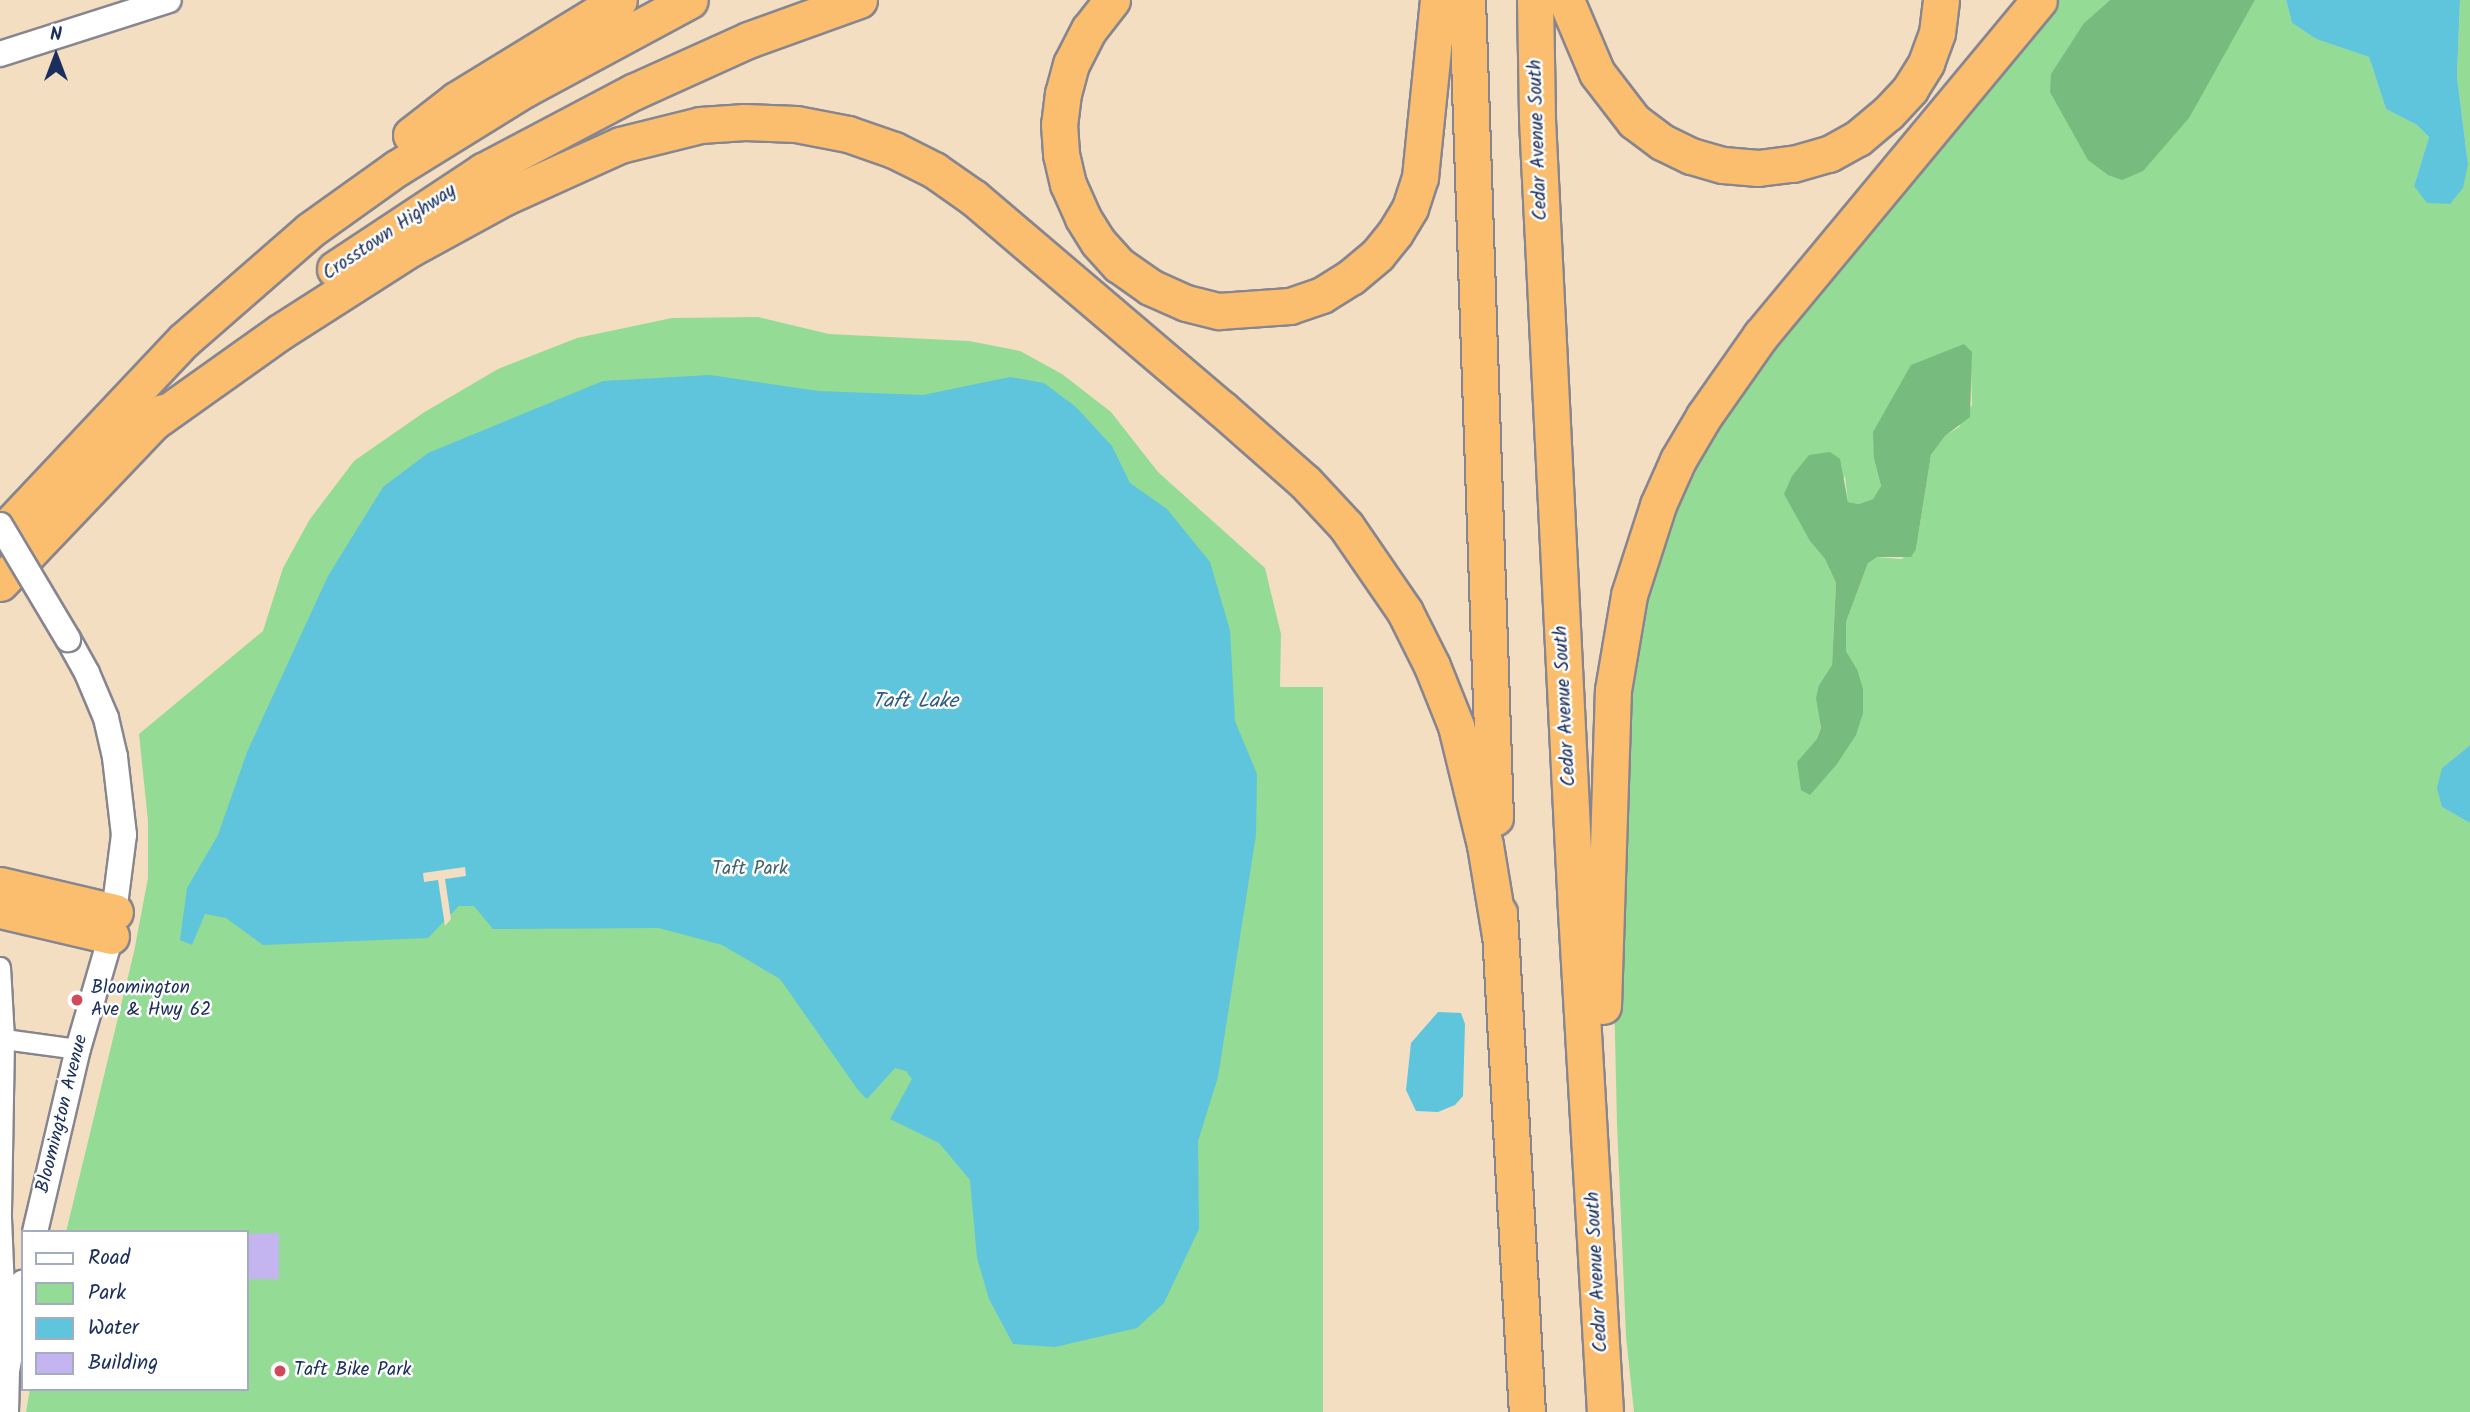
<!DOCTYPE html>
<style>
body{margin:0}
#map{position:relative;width:2470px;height:1412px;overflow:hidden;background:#f3dec2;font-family:Kalam,sans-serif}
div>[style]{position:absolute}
.green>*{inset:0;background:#94db95}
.forest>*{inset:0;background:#77bb7e}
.water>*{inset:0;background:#5ec5dc}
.pier>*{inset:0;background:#f3dec2}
.building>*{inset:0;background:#c4b4f0}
.roads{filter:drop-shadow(2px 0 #878690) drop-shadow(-2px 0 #878690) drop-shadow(0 2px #878690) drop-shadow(0 -2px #878690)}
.minor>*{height:19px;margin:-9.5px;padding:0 9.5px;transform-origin:9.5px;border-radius:9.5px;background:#fff}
.tertiary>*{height:24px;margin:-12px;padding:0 12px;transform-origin:12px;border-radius:12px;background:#fff}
.motorway>*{height:35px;margin:-17.5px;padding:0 17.5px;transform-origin:17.5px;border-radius:17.5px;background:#fbbd6e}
.bridges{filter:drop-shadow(2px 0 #878690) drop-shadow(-2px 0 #878690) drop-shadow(0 2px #878690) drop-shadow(0 -2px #878690)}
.tertiary-bridge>*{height:24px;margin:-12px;padding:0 12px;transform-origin:12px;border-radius:12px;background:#fff}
.dots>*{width:19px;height:19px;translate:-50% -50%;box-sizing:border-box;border:4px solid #fff;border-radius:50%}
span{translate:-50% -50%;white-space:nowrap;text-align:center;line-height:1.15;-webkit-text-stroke:5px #fff;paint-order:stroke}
.street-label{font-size:19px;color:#1b2f5e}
.park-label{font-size:19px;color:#3f636e}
.poi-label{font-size:19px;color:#1b2f5e}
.left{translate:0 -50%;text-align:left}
.water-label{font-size:21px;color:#2f5c84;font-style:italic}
.legend{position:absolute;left:21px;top:1230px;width:228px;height:161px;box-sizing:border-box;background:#fff;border:2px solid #a4acbf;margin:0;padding:9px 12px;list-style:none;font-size:21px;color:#1b2f5e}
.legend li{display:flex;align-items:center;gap:14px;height:35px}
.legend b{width:35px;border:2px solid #a4acbf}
.north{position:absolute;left:21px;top:21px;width:70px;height:70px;-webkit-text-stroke:5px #fff;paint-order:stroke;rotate:0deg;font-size:19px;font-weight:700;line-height:28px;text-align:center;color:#1b2f5e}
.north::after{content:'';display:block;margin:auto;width:24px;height:32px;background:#1b2f5e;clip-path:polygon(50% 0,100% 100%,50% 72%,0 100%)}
</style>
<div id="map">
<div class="green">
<div style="clip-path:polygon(evenodd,2050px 0,2110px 0,2084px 23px,2188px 118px,2255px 0,2286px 0,2292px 23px,2316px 39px,2369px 57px,2386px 109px,2417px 125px,2429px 137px,2414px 186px,2468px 164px,2457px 77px,2460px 0,2470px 0,2470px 745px,2442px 768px,2442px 807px,2470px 823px,2470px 1412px,1634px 1412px,1626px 1336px,1617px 1124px,1612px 902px,1632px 621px,1703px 432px,2050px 0,1971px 366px,1972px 405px,1959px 427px,1945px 436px,1931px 455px,1916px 549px,1901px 559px,1876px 557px,1868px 563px,1846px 622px,1846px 651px,1857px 669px,1817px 739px,1821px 726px,1819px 685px,1832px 665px,1836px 583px,1825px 559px,1810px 541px,1845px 476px,1848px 502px,1859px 504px,1873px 499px,1881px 486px,1874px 459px,1971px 366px)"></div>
<div style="clip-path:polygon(758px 317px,829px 334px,969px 341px,1020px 351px,1062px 374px,1111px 412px,1158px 472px,1265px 568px,1281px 634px,1280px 687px,1323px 687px,1323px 1412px,26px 1412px,30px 1389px,247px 1389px,247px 1232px,66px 1232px,134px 952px,148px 878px,148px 821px,139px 734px,263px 631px,283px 568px,310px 519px,354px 461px,423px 413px,498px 369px,577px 338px,672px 318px)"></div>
</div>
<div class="forest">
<div style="clip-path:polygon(2110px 0,2255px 0,2189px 118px,2143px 171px,2122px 180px,2108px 175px,2088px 160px,2050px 92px,2051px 74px,2084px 23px)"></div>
<div style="clip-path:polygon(1964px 344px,1972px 352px,1970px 417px,1945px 436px,1931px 455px,1916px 549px,1911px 557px,1877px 557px,1868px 563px,1846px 622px,1846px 651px,1857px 669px,1863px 689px,1863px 713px,1856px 735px,1837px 764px,1810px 795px,1801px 790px,1797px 762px,1817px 739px,1821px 727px,1816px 698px,1819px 685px,1832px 665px,1836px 583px,1825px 559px,1810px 541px,1784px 494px,1792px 476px,1809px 455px,1830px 452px,1840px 459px,1848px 502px,1859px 504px,1873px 499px,1881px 486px,1874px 459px,1873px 432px,1911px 365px)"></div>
</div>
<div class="water">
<div style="clip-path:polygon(2286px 0,2460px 0,2457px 77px,2468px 164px,2463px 188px,2450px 204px,2427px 203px,2414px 186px,2429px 137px,2417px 125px,2386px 109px,2369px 57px,2316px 39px,2292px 23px)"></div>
<div style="clip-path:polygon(710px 375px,818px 391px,923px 395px,1010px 377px,1044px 383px,1076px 407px,1112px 446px,1130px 483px,1167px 509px,1210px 562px,1230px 630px,1235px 721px,1257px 774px,1256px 835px,1218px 1077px,1198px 1141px,1199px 1229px,1164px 1303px,1137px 1328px,1055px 1347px,1013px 1344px,989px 1299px,977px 1258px,970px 1180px,939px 1143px,890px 1119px,912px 1079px,906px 1071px,895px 1068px,867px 1099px,858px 1090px,780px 979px,722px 945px,659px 928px,493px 929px,474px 906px,459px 906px,428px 938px,263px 945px,226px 918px,205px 914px,192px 945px,180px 940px,187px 888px,218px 835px,247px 752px,328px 576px,383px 487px,428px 453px,603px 381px)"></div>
<div style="clip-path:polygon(2470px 745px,2470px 823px,2442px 807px,2437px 788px,2442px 768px)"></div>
<div style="clip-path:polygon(1438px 1012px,1461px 1013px,1465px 1024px,1463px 1096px,1455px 1105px,1438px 1112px,1416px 1111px,1406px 1090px,1411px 1043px)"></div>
</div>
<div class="pier">
<div style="clip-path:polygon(465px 867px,466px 876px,445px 879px,451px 919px,445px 926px,438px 880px,424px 882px,423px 873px)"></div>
</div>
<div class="building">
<div style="clip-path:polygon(279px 1233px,279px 1279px,249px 1279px,248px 1234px)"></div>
</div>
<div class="roads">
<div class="minor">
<div style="left:0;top:967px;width:72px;rotate:86.8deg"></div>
<div style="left:4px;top:1039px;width:179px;rotate:91deg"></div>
<div style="left:1px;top:1218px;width:121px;rotate:87.6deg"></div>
<div style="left:4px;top:1039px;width:75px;rotate:7.7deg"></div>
</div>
<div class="tertiary">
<div style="left:0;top:54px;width:177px;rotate:-17.7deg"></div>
<div style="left:35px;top:1232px;width:188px;rotate:-76.8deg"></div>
<div style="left:78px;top:1049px;width:118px;rotate:-73.7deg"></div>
<div style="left:111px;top:936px;width:102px;rotate:-82.7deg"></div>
<div style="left:124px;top:835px;width:79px;rotate:-96.6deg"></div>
<div style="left:115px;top:757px;width:40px;rotate:-103deg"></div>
<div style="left:106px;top:718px;width:49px;rotate:-112.9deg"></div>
<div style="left:87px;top:673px;width:39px;rotate:-119deg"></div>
<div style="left:6px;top:1412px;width:41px;rotate:-88.6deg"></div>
<div style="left:7px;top:1371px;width:90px;rotate:-79.8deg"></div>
</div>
<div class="motorway">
<div style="left:1112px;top:0;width:37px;rotate:128deg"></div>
<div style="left:1089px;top:29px;width:39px;rotate:117deg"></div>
<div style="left:1071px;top:64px;width:30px;rotate:105deg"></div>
<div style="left:1063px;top:93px;width:31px;rotate:97deg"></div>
<div style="left:1059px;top:124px;width:30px;rotate:86deg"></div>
<div style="left:1061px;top:154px;width:31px;rotate:77deg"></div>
<div style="left:1068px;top:184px;width:37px;rotate:66deg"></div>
<div style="left:1083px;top:218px;width:28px;rotate:58deg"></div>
<div style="left:1098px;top:242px;width:31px;rotate:48deg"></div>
<div style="left:1119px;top:265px;width:38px;rotate:35deg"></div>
<div style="left:1150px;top:287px;width:39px;rotate:24deg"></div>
<div style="left:1186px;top:303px;width:34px;rotate:14deg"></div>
<div style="left:1219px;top:311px;width:71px;rotate:-4deg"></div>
<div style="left:1290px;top:306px;width:34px;rotate:-19deg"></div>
<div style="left:1322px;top:295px;width:34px;rotate:-32deg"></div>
<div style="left:1351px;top:277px;width:35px;rotate:-40deg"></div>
<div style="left:1378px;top:254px;width:27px;rotate:-51deg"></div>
<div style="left:1395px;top:233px;width:29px;rotate:-59deg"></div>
<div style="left:1410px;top:208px;width:33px;rotate:-72deg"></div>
<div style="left:1420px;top:177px;width:178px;rotate:-84.2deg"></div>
<div style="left:1467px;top:0;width:818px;rotate:88.04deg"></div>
<div style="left:1535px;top:0;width:119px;rotate:89deg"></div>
<div style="left:1537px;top:119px;width:793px;rotate:87.18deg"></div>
<div style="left:1576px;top:911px;width:502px;rotate:86.69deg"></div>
<div style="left:1566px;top:0;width:79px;rotate:67deg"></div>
<div style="left:1597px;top:73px;width:61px;rotate:52.4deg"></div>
<div style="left:1634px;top:121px;width:35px;rotate:37deg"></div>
<div style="left:1662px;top:142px;width:32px;rotate:26deg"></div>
<div style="left:1691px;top:156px;width:33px;rotate:16deg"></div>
<div style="left:1723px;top:165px;width:35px;rotate:5deg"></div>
<div style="left:1758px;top:168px;width:35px;rotate:-7deg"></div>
<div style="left:1793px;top:164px;width:37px;rotate:-16deg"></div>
<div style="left:1829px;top:154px;width:33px;rotate:-29deg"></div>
<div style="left:1858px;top:138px;width:39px;rotate:-40deg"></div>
<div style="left:1888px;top:113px;width:33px;rotate:-47deg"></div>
<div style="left:1910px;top:89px;width:31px;rotate:-58deg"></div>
<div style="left:1926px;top:63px;width:32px;rotate:-70deg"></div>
<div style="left:1937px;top:33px;width:33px;rotate:-83deg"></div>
<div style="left:411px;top:135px;width:57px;rotate:-37.9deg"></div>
<div style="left:456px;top:100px;width:191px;rotate:-31.5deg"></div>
<div style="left:335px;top:269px;width:178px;rotate:-33.5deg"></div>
<div style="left:483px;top:171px;width:170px;rotate:-27.8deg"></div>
<div style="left:633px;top:92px;width:126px;rotate:-24.3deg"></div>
<div style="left:748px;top:40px;width:118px;rotate:-19.8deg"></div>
<div style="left:145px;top:428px;width:166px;rotate:-35.4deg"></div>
<div style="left:280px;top:332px;width:154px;rotate:-32.6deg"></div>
<div style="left:410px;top:249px;width:108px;rotate:-28.7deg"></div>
<div style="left:505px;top:197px;width:126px;rotate:-24.3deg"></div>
<div style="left:620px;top:145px;width:82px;rotate:-14deg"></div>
<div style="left:700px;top:125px;width:45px;rotate:-3.8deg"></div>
<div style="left:745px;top:122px;width:51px;rotate:2.2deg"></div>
<div style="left:796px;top:124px;width:53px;rotate:10.9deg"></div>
<div style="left:848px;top:134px;width:49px;rotate:19.2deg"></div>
<div style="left:894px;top:150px;width:45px;rotate:26.6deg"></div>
<div style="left:934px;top:170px;width:49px;rotate:35deg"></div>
<div style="left:974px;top:198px;width:324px;rotate:40.4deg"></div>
<div style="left:1221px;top:408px;width:112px;rotate:41.4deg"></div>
<div style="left:1305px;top:482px;width:60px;rotate:47deg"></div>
<div style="left:1346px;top:526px;width:104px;rotate:55.5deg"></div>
<div style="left:1405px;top:612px;width:60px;rotate:63.4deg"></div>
<div style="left:1432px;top:666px;width:65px;rotate:68.2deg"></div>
<div style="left:1456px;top:726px;width:122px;rotate:76.3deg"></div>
<div style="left:1485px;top:845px;width:92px;rotate:80.6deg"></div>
<div style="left:0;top:535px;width:268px;rotate:-46.7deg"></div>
<div style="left:184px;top:340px;width:167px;rotate:-41.1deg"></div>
<div style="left:310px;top:230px;width:107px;rotate:-35.5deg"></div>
<div style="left:397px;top:168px;width:150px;rotate:-31.7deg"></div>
<div style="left:525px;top:89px;width:187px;rotate:-28.3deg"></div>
<div style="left:0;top:583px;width:236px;rotate:-46.4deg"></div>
<div style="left:0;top:885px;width:118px;rotate:13.2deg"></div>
<div style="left:0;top:910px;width:114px;rotate:13.2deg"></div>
<div style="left:1499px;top:913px;width:500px;rotate:86.8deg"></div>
<div style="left:1603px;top:1006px;width:316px;rotate:-88.2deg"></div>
<div style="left:1613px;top:690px;width:96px;rotate:-80.4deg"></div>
<div style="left:1629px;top:595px;width:95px;rotate:-72.1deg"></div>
<div style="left:1658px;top:505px;width:49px;rotate:-66deg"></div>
<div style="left:1678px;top:460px;width:51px;rotate:-59.4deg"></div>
<div style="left:1704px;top:416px;width:99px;rotate:-54.9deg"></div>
<div style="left:1761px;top:335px;width:435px;rotate:-50.3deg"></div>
</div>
</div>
<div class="bridges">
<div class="tertiary-bridge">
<div style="left:0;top:525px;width:133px;rotate:59.2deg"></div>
</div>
</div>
<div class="dots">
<div style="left:77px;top:1000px;background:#d1495b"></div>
<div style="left:280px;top:1371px;background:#d1495b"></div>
</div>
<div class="street-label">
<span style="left:1539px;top:140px;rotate:-92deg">Cedar Avenue South</span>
<span style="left:390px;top:233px;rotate:-34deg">Crosstown Highway</span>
<span style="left:1566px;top:706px;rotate:-93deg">Cedar Avenue South</span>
<span style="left:63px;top:1114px;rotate:-76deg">Bloomington Avenue</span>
<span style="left:1598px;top:1272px;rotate:-93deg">Cedar Avenue South</span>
</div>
<div class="park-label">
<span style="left:750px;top:870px">Taft Park</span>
</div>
<div class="poi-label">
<span class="left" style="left:91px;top:1000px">Bloomington<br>Ave &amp; Hwy 62</span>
<span class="left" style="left:294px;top:1371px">Taft Bike Park</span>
</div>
<div class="water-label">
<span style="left:915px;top:702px">Taft Lake</span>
</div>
<ul class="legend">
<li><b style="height:9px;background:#fff"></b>Road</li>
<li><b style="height:19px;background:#94db95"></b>Park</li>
<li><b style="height:19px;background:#5ec5dc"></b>Water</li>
<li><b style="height:19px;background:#c4b4f0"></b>Building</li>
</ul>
<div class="north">N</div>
</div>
